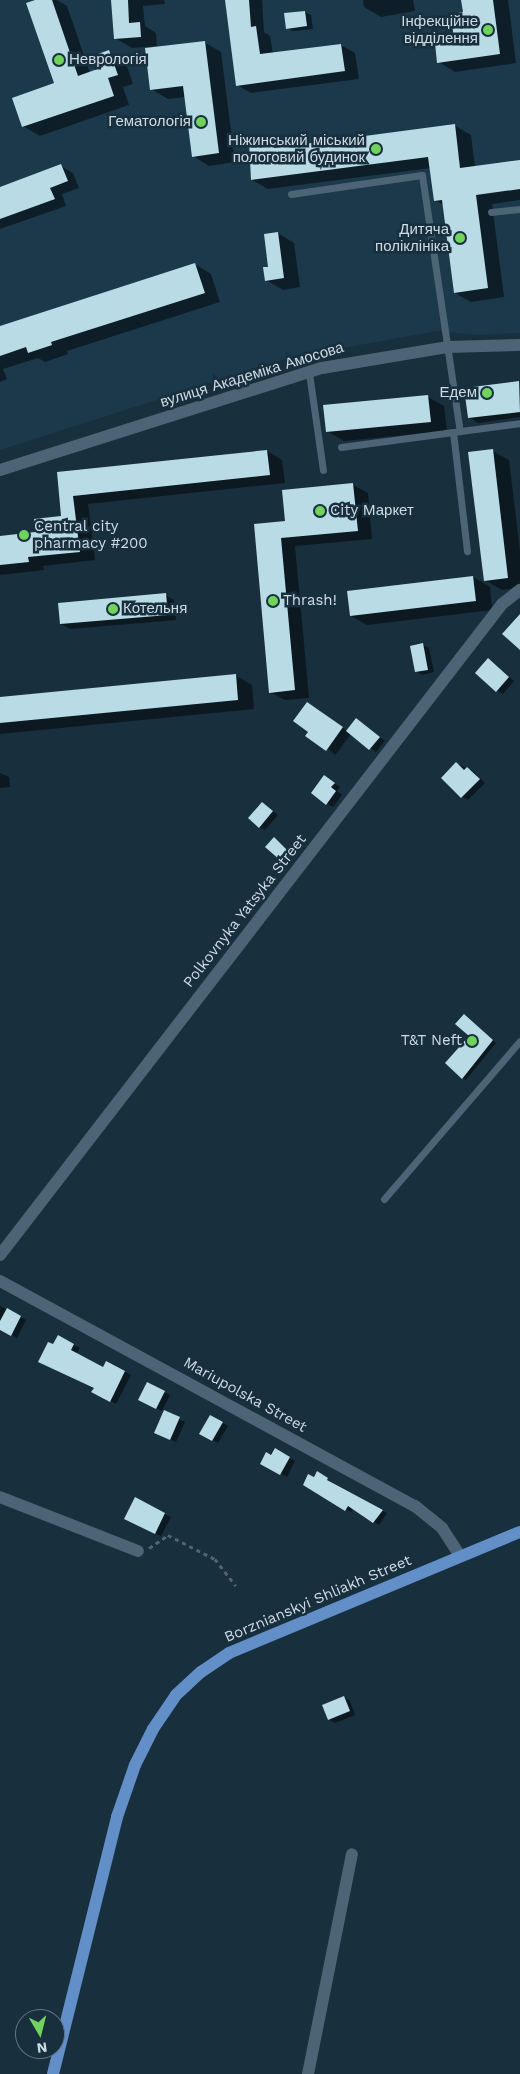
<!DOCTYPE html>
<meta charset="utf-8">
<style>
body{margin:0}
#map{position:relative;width:520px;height:2074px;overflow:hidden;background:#182f3d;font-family:"Work Sans",sans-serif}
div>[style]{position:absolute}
.built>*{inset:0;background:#1b394b}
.shadow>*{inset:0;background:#0007}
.building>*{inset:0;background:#b9dbe6}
.path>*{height:2.5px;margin-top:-1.25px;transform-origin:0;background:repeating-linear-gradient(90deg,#506471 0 4px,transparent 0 8px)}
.service>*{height:7px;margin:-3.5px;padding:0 3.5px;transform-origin:3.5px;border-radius:3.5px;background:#4c6475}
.minor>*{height:12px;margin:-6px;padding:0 6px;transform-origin:6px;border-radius:6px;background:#4c6475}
.tertiary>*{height:12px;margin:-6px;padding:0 6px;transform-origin:6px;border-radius:6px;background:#4c6475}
.primary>*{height:12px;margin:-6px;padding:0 6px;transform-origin:6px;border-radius:6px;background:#628fc7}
.dots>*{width:14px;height:14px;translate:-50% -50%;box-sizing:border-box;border:2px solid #182f3d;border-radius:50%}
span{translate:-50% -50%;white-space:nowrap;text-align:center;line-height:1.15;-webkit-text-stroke:5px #182f3d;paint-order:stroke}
.poi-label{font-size:15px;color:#cedbe5}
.right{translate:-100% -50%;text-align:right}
.left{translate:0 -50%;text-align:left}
.street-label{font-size:15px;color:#cedbe5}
.north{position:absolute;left:15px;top:2009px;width:50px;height:50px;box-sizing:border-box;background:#182f3d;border:1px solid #617480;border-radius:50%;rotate:172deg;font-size:14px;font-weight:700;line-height:20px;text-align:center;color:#cedbe5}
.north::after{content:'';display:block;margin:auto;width:18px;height:22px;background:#71d35e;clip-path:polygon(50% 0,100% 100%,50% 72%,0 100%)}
</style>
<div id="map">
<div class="built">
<div style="clip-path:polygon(0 0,520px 0,520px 333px,479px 335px,437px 331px,288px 358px,0 450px)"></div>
</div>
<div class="shadow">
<div style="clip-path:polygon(39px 0,57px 0,67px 6px,90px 73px,105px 68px,109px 52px,125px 61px,133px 84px,123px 87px,129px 105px,40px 136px,23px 126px,55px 84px)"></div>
<div style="clip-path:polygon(112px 0,164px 0,165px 4px,143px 6px,145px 26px,156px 33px,157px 46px,132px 48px,115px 38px)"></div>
<div style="clip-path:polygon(227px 0,262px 0,264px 32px,270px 36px,273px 54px,341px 45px,355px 53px,359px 79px,251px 93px,237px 85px)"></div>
<div style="clip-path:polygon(363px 0,413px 0,415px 11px,381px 17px,364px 7px)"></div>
<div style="clip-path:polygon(462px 0,508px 0,516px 63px,455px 72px,439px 62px,456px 42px,464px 13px)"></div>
<div style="clip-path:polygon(305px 12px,311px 15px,313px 29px,293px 31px,287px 28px)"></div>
<div style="clip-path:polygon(204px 42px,221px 52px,235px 162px,209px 166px,193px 156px,185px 97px,168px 99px,151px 89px)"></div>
<div style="clip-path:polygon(454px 125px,471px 135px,475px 167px,520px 161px,520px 200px,492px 204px,504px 297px,471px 302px,455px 293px,444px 205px,435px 200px,431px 168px,268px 189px,252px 180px,272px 138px,287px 147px)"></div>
<div style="clip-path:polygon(61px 166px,73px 173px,79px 188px,62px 194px,66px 206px,0 229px,0 188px)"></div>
<div style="clip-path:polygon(278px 233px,294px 243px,300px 287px,283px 290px,266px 280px)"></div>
<div style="clip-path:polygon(195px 264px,211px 274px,220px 302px,67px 351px,68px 354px,45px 362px,38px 358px,3px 369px,7px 379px,0 382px,0 327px)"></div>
<div style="clip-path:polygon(519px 382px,520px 417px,478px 423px,469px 417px)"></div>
<div style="clip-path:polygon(428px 397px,444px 406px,447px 431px,344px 441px,327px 431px)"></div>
<div style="clip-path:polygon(267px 451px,282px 460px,285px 483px,88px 504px,95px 560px,43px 566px,44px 570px,0 575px,0 538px,36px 533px,63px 517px,58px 473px)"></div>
<div style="clip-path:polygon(492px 451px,509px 460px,520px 551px,520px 587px,502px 590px,485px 580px)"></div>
<div style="clip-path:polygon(353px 485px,368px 493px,372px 539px,295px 546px,309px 698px,285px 700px,270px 692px,255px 525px,286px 522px)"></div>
<div style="clip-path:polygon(473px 577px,490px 587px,492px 610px,367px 625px,351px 616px)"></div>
<div style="clip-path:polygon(165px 595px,174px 600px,176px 620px,70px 629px,61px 624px)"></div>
<div style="clip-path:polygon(423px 645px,429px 648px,434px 672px,422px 675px,416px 671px)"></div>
<div style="clip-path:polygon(494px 663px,514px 681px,503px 694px,497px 691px)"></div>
<div style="clip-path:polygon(235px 675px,252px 685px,254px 709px,0 734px,0 699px)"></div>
<div style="clip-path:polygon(316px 708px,347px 731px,357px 719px,385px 741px,376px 752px,351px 734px,335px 755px,309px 732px)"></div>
<div style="clip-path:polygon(457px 764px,473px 771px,485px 783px,468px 800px,462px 797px)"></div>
<div style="clip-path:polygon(0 773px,9px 777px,10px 787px,0 788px)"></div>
<div style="clip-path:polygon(330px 780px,340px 787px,337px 791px,342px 795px,333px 807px,327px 804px)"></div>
<div style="clip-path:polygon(263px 803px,278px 815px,265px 830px,259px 827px)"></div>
<div style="clip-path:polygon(274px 839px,293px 855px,286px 863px,281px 859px)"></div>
<div style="clip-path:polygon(468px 1018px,496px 1043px,466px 1080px,462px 1078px,471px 1036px)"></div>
<div style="clip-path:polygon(0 1306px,26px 1320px,17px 1338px,0 1328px)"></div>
<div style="clip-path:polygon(58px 1337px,80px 1348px,76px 1354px,103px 1368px,106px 1362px,131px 1375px,116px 1404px,99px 1395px,95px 1388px,54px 1346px)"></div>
<div style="clip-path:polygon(164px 1392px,170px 1395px,162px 1411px,185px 1422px,176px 1442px,161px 1436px,164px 1412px,145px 1402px)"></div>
<div style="clip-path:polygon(210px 1416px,228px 1426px,218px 1443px,201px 1433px)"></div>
<div style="clip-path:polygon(275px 1450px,295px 1461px,287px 1477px,261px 1464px)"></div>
<div style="clip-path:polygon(317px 1473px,332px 1482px,331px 1484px,387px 1513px,379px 1525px,353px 1508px,351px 1512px,304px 1484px)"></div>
<div style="clip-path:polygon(135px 1499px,171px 1517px,161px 1536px,131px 1522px)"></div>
<div style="clip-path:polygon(344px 1697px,350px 1701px,355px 1715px,335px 1723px,329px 1720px)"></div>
</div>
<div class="building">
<div style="clip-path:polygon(35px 0,52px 0,78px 76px,103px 67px,98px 54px,109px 50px,118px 75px,108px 78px,114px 96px,22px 127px,12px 98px,54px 83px,26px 3px)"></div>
<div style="clip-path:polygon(111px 0,128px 0,129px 23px,140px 22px,141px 37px,114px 39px)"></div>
<div style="clip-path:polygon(225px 0,249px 0,251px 27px,256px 26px,260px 54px,341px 44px,345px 71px,236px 86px)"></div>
<div style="clip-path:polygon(461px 0,493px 0,500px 54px,437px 63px,435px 43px,454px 40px,451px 14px,463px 12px)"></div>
<div style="clip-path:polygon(305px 11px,307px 26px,286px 29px,284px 13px)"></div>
<div style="clip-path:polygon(205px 41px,219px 153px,192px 157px,183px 86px,150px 90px,145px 48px)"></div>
<div style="clip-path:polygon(455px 124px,460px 168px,520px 160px,520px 189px,476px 195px,488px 288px,454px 293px,442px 200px,434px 201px,428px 157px,251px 180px,249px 141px,272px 137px,274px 148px)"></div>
<div style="clip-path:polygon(61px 164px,68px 181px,50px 188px,55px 199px,0 219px,0 187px)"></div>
<div style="clip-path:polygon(278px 232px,284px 278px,265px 281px,263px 267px,268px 267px,264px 234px)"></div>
<div style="clip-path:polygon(195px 263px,205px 293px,51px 342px,52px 345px,28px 353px,26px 347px,0 356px,0 326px)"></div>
<div style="clip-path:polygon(519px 381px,520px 412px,468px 418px,464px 388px)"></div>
<div style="clip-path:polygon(428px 395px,431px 422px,326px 432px,323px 405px)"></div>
<div style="clip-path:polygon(493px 449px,508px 578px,484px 581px,468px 452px)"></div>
<div style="clip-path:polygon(267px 450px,270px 475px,73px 496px,80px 552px,28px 557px,29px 562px,0 565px,0 536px,35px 532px,34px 519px,61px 516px,57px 472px)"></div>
<div style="clip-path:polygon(353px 483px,358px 531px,281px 538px,295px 690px,269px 693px,254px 524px,285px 521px,282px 490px)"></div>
<div style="clip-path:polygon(473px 576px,476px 601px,350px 616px,347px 591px)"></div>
<div style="clip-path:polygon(166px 593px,168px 615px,60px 624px,58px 603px)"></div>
<div style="clip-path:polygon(520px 614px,520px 650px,502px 634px)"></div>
<div style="clip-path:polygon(423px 643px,428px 670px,415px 672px,410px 646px)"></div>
<div style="clip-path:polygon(488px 658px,509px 677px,496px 692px,475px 673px)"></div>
<div style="clip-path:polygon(236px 674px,238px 700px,0 723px,0 697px)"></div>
<div style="clip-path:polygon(307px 702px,343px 727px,326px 751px,305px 736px,308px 732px,293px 721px)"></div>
<div style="clip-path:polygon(356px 718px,380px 737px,369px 750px,346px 731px)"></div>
<div style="clip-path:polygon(456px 762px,464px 770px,467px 767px,480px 779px,461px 798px,441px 778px)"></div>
<div style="clip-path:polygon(324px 775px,335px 783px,331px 787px,336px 791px,326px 805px,311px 793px)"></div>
<div style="clip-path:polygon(262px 802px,273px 811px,259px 828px,248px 818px)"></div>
<div style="clip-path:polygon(274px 837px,288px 851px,280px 860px,265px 847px)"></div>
<div style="clip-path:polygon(464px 1014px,493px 1040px,462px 1079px,445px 1063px,469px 1036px,455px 1024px)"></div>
<div style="clip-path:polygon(7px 1308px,21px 1316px,11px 1336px,0 1330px,0 1321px)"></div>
<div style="clip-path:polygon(58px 1335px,74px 1344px,71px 1350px,103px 1367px,106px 1361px,125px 1371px,110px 1402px,91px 1392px,94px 1388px,38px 1362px,48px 1342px,53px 1344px)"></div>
<div style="clip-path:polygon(147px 1382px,165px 1391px,156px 1409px,138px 1400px)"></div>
<div style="clip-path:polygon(164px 1410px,180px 1417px,170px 1440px,154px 1433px)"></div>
<div style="clip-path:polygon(210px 1415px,223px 1422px,212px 1441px,199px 1434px)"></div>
<div style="clip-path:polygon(275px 1448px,290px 1457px,280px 1475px,260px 1464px,266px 1452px,271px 1455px)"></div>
<div style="clip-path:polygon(317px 1471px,328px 1478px,327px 1480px,383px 1510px,373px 1523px,348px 1506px,345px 1511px,303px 1485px,308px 1474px,314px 1477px)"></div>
<div style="clip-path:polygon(135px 1497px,165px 1513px,155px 1534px,124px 1519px)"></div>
<div style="clip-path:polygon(344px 1696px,350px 1711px,328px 1720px,322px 1705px)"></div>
</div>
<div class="path">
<div style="left:149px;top:1548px;width:23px;rotate:-34deg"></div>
<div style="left:168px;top:1535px;width:53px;rotate:27.1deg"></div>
<div style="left:215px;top:1559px;width:34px;rotate:52deg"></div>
</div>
<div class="service">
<div style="left:291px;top:194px;width:132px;rotate:-8.3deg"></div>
<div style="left:422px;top:175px;width:259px;rotate:81.6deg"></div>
<div style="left:491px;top:212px;width:29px;rotate:-6deg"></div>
<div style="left:309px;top:373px;width:98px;rotate:81.8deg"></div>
<div style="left:453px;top:432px;width:120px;rotate:83.3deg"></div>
<div style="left:341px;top:447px;width:181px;rotate:-7.6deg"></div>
<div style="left:384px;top:1199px;width:208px;rotate:-49.3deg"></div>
</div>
<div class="minor">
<div style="left:0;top:470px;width:338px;rotate:-17.6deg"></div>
<div style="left:322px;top:368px;width:128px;rotate:-9.5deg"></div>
<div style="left:448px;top:347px;width:72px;rotate:-1.6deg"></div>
<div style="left:0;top:1255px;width:822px;rotate:-52.36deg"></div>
<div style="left:502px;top:604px;width:23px;rotate:-38deg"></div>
<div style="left:0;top:1497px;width:148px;rotate:21.4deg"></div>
<div style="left:308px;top:2074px;width:224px;rotate:-78.7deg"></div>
</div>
<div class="tertiary">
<div style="left:0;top:1281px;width:472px;rotate:28.5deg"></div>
<div style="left:415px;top:1506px;width:35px;rotate:39deg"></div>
<div style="left:442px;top:1528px;width:33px;rotate:57deg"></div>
</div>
<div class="primary">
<div style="left:53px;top:2074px;width:265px;rotate:-76deg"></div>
<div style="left:117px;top:1817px;width:55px;rotate:-70.9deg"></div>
<div style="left:135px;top:1765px;width:40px;rotate:-63.4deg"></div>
<div style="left:153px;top:1729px;width:41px;rotate:-55.9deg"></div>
<div style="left:176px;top:1695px;width:34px;rotate:-43deg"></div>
<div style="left:201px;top:1672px;width:34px;rotate:-34deg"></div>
<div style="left:229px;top:1653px;width:315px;rotate:-22.6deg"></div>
</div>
<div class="dots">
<div style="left:488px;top:30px;background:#71d35e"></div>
<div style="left:59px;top:60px;background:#71d35e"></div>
<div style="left:201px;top:122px;background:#71d35e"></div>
<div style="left:376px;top:149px;background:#71d35e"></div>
<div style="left:460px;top:238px;background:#71d35e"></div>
<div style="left:487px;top:393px;background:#71d35e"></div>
<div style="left:320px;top:511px;background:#71d35e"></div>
<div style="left:24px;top:535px;background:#71d35e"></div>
<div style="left:273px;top:601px;background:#71d35e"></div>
<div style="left:113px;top:609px;background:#71d35e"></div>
<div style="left:472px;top:1041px;background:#71d35e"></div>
</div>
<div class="poi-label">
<span class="right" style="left:478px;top:30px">Інфекційне<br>відділення</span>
<span class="left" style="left:69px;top:60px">Неврологія</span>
<span class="right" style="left:191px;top:122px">Гематологія</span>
<span class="right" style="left:365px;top:149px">Ніжинський міський<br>пологовий будинок</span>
<span class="right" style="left:449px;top:238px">Дитяча<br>поліклініка</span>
<span class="right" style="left:477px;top:393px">Едем</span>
<span class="left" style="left:330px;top:511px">City Маркет</span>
<span class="left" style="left:34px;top:535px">Central city<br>pharmacy #200</span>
<span class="left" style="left:283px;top:601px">Thrash!</span>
<span class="left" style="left:123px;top:609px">Котельня</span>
<span class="right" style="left:462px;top:1041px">T&amp;T Neft</span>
</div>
<div class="street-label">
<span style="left:252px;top:375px;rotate:-17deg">вулиця Академіка Амосова</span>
<span style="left:245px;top:911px;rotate:-52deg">Polkovnyka Yatsyka Street</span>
<span style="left:245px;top:1395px;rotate:29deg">Mariupolska Street</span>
<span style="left:318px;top:1599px;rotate:-23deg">Borznianskyi Shliakh Street</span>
</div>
<div class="north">N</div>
</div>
